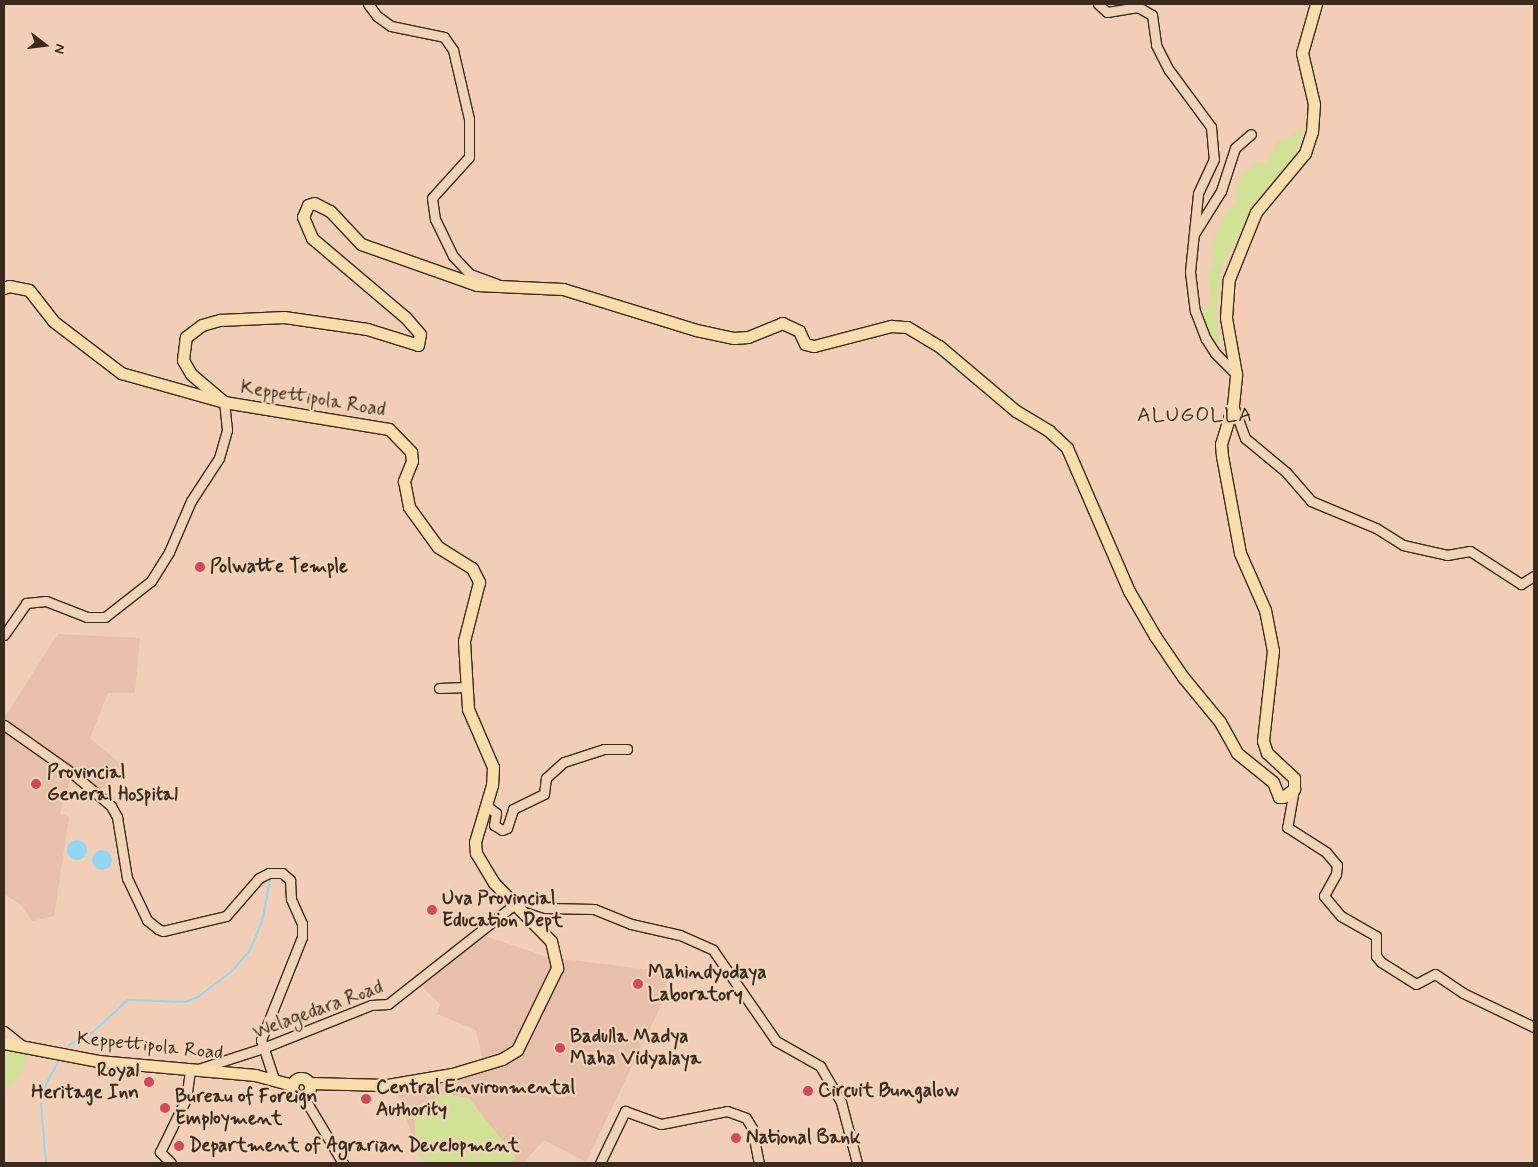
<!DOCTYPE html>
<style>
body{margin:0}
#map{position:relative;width:1538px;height:1167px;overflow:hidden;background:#f1ceb5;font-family:Mynerve,sans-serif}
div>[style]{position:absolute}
.built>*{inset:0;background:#e8bfaa}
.green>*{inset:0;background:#d1e296}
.water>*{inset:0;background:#91d7f3}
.round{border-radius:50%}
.stream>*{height:2px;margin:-1px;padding:0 1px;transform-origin:1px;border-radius:1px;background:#91d7f3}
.roads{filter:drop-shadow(1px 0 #3b2a1e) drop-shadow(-1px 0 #3b2a1e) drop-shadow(0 1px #3b2a1e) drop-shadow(0 -1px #3b2a1e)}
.minor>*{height:9px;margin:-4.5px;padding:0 4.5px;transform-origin:4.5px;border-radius:4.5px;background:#f1d4b7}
.major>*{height:11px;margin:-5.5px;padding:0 5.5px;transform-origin:5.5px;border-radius:5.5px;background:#f9deab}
.major>.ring{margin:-5.5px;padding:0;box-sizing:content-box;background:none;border:11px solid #f9deab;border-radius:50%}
.dots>*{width:14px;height:14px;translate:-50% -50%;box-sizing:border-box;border:2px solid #f1d4b7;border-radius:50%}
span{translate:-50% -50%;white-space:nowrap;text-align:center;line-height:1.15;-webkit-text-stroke:4.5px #f1d4b7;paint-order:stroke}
.street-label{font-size:19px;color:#3b2a1e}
.poi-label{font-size:19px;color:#3b2a1e;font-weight:700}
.left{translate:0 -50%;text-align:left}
.right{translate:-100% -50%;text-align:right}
.quarter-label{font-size:21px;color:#3b2a1e;letter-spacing:1px}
.frame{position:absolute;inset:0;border:5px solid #3b2a1e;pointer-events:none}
.north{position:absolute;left:20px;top:20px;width:50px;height:50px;-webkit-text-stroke:4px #f1d4b7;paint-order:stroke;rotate:105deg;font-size:14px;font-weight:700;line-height:20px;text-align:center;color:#3b2a1e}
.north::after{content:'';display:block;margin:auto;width:18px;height:22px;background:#3b2a1e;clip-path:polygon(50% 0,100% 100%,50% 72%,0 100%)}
</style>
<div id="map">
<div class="built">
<div style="clip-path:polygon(58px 634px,140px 638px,135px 693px,108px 693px,90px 738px,122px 765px,100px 794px,72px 773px,60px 813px,69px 817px,54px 916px,32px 921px,20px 904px,4px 894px,4px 718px)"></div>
<div style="clip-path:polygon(482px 935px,547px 957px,667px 972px,664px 999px,586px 1162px,544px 1140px,523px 1163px,425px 1163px,416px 1147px,394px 1083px,484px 1066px,476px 1030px,437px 1014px,440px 1004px,422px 987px)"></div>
</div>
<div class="green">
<div style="clip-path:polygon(1303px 127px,1302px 140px,1290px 162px,1256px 200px,1221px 270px,1216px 311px,1221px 360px,1201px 319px,1202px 313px,1212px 301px,1207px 271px,1216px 263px,1211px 250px,1216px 234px,1228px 210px,1237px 201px,1236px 186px,1241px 175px,1257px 162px,1267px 163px,1278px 141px,1289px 138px)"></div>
<div style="clip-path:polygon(4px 1047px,29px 1052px,21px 1074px,6px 1089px,4px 1100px)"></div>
<div style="clip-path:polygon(445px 1094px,469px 1098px,516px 1158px,509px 1163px,425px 1163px,416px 1147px,414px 1112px,421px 1103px)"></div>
</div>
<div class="water">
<div class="round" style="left:67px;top:840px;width:20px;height:20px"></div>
<div class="round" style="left:92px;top:850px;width:20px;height:20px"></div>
</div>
<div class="stream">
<div style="left:69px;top:1045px;width:27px;rotate:-28deg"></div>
<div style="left:93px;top:1032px;width:47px;rotate:-42.4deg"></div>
<div style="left:128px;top:1000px;width:57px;rotate:2deg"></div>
<div style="left:185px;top:1002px;width:14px;rotate:-21deg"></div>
<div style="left:198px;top:997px;width:41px;rotate:-37.1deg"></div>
<div style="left:231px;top:972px;width:29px;rotate:-49deg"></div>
<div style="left:250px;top:950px;width:30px;rotate:-67deg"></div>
<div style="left:262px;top:922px;width:43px;rotate:-79.2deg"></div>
<div style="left:46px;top:1163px;width:58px;rotate:-94.9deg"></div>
<div style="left:41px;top:1105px;width:22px;rotate:-77deg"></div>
<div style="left:46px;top:1084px;width:25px;rotate:-61deg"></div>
</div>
<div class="roads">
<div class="minor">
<div style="left:368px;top:4px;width:15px;rotate:53deg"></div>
<div style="left:377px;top:16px;width:17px;rotate:36deg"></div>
<div style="left:391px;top:26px;width:54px;rotate:11.7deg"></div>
<div style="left:444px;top:37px;width:16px;rotate:55deg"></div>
<div style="left:453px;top:50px;width:71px;rotate:76.9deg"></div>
<div style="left:469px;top:119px;width:38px;rotate:90deg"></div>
<div style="left:469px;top:157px;width:55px;rotate:132.1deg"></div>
<div style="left:432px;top:198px;width:21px;rotate:82deg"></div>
<div style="left:435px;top:219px;width:41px;rotate:64.1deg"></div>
<div style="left:453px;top:256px;width:25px;rotate:47deg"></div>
<div style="left:470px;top:274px;width:29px;rotate:20deg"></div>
<div style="left:1098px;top:4px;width:12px;rotate:42deg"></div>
<div style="left:1107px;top:12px;width:31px;rotate:-9deg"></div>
<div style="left:1138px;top:7px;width:16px;rotate:30deg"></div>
<div style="left:1152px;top:15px;width:30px;rotate:82deg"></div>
<div style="left:1156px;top:45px;width:28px;rotate:63deg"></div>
<div style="left:1169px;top:70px;width:71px;rotate:53.6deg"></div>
<div style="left:1211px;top:127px;width:32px;rotate:85deg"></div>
<div style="left:1214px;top:159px;width:38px;rotate:115deg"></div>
<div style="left:1198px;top:194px;width:78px;rotate:95.9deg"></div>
<div style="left:1190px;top:272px;width:39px;rotate:83deg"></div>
<div style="left:1195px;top:311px;width:30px;rotate:69deg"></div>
<div style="left:1206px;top:339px;width:17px;rotate:57deg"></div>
<div style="left:1215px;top:353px;width:30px;rotate:45deg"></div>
<div style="left:1194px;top:234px;width:51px;rotate:-57.9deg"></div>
<div style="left:1221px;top:191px;width:45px;rotate:-72deg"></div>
<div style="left:1235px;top:148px;width:21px;rotate:-41deg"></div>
<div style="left:1233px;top:405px;width:35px;rotate:70deg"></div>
<div style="left:1245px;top:438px;width:53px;rotate:39.7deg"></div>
<div style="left:1286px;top:472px;width:38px;rotate:49deg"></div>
<div style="left:1311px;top:501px;width:70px;rotate:22.6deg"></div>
<div style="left:1376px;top:528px;width:32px;rotate:32deg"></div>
<div style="left:1403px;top:545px;width:45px;rotate:12.8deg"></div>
<div style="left:1447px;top:555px;width:23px;rotate:-10deg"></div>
<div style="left:1470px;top:551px;width:61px;rotate:32.9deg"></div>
<div style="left:1521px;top:584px;width:15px;rotate:-32deg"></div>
<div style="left:4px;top:635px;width:39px;rotate:-55deg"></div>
<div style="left:26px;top:603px;width:20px;rotate:-6deg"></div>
<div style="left:46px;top:601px;width:44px;rotate:21.3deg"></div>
<div style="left:87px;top:617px;width:18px"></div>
<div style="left:105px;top:617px;width:58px;rotate:-38deg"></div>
<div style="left:151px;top:581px;width:34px;rotate:-58deg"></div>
<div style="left:169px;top:552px;width:56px;rotate:-66.7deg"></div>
<div style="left:191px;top:501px;width:51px;rotate:-56.9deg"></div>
<div style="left:219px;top:458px;width:29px;rotate:-74deg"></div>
<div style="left:227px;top:430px;width:28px;rotate:-96deg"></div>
<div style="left:439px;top:688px;width:28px;rotate:-2deg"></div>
<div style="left:4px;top:725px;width:83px;rotate:35.2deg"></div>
<div style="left:72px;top:773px;width:51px;rotate:40.2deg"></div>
<div style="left:111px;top:806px;width:13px;rotate:61deg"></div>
<div style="left:117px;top:817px;width:62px;rotate:80.7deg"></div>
<div style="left:127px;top:878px;width:47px;rotate:64.5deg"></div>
<div style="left:147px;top:920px;width:14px;rotate:39deg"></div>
<div style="left:158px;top:929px;width:5px;rotate:22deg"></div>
<div style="left:163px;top:931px;width:65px;rotate:-13.4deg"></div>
<div style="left:226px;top:916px;width:50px;rotate:-49deg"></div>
<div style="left:259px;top:878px;width:11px;rotate:-27deg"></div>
<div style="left:269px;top:873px;width:13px"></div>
<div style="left:282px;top:873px;width:11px;rotate:41deg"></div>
<div style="left:290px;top:880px;width:19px;rotate:87deg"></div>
<div style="left:291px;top:899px;width:27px;rotate:66deg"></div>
<div style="left:302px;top:924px;width:13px;rotate:90deg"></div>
<div style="left:302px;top:937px;width:111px;rotate:111.7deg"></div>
<div style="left:261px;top:1040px;width:41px;rotate:71.6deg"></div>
<div style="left:1294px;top:789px;width:39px;rotate:100deg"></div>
<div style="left:1287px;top:827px;width:46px;rotate:32.7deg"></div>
<div style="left:1326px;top:852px;width:17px;rotate:50deg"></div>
<div style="left:1337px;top:865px;width:9px;rotate:96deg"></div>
<div style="left:1336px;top:874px;width:25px;rotate:119deg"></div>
<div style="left:1324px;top:896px;width:26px;rotate:50deg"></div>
<div style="left:1341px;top:916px;width:40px;rotate:29.7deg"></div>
<div style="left:1376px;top:936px;width:20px;rotate:90deg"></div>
<div style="left:1376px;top:956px;width:8px;rotate:50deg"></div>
<div style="left:1381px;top:962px;width:41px;rotate:32.2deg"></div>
<div style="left:1416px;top:984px;width:21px;rotate:-28deg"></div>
<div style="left:1435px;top:974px;width:34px;rotate:34deg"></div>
<div style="left:1463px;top:993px;width:79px;rotate:25.6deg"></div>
<div style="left:486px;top:805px;width:13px;rotate:39deg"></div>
<div style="left:496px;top:813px;width:12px;rotate:99deg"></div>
<div style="left:494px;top:825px;width:9px;rotate:32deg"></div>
<div style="left:502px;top:830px;width:5px;rotate:-22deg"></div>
<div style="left:507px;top:828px;width:20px;rotate:-72deg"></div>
<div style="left:513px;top:809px;width:34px;rotate:-26deg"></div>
<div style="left:544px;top:794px;width:16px;rotate:-83deg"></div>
<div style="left:546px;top:778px;width:24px;rotate:-42deg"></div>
<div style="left:564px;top:762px;width:42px;rotate:-18deg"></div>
<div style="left:604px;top:749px;width:23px"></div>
<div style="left:4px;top:1031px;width:26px;rotate:39deg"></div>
<div style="left:198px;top:1069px;width:68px;rotate:-17.9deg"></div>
<div style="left:263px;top:1048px;width:116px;rotate:-21.7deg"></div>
<div style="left:371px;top:1005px;width:17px;rotate:-3deg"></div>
<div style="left:388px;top:1004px;width:162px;rotate:-38.2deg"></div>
<div style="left:515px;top:904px;width:9px;rotate:-18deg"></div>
<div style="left:524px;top:901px;width:23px;rotate:18deg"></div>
<div style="left:546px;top:908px;width:48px;rotate:1.2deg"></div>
<div style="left:594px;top:909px;width:40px;rotate:22deg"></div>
<div style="left:631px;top:924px;width:50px;rotate:12.7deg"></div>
<div style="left:680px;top:935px;width:36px;rotate:24deg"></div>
<div style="left:713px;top:950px;width:111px;rotate:55.3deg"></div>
<div style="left:776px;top:1041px;width:51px;rotate:29.6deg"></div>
<div style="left:820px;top:1066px;width:42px;rotate:59.7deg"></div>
<div style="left:841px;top:1102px;width:63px;rotate:75.3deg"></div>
<div style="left:303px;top:1096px;width:78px;rotate:59.2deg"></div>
<div style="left:171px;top:1163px;width:16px;rotate:-135deg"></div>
<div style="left:160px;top:1152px;width:59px;rotate:-63.9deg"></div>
<div style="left:186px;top:1099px;width:30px;rotate:-82deg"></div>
<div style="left:600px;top:1163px;width:58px;rotate:-64.3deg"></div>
<div style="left:625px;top:1111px;width:38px;rotate:20deg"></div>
<div style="left:661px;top:1124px;width:67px;rotate:-11.1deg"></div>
<div style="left:727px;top:1111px;width:20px;rotate:20deg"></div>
<div style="left:746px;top:1118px;width:12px;rotate:59deg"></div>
<div style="left:752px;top:1128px;width:36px;rotate:79deg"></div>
</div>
<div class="major">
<div style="left:4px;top:288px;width:5px;rotate:-22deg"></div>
<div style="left:9px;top:286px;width:20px;rotate:11deg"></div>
<div style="left:29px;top:290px;width:39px;rotate:52deg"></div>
<div style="left:53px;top:321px;width:86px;rotate:37.4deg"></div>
<div style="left:121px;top:373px;width:107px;rotate:15.7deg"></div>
<div style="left:224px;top:402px;width:167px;rotate:9.3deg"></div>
<div style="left:389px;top:429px;width:32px;rotate:46deg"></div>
<div style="left:411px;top:452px;width:9px;rotate:84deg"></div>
<div style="left:412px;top:461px;width:22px;rotate:112deg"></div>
<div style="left:404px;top:481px;width:26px;rotate:79deg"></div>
<div style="left:409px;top:507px;width:49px;rotate:54.1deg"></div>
<div style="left:438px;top:547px;width:40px;rotate:32deg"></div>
<div style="left:472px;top:568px;width:16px;rotate:63deg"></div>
<div style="left:479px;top:582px;width:61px;rotate:104.3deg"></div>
<div style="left:464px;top:641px;width:68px;rotate:86.6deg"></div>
<div style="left:468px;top:709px;width:63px;rotate:66.7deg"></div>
<div style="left:493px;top:767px;width:18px;rotate:93deg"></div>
<div style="left:492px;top:785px;width:59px;rotate:106.6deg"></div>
<div style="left:475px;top:842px;width:11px;rotate:85deg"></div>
<div style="left:476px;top:853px;width:35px;rotate:59deg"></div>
<div style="left:494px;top:883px;width:81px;rotate:45.5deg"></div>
<div style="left:551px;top:941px;width:28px;rotate:77deg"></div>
<div style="left:557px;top:968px;width:91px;rotate:116deg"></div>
<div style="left:517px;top:1050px;width:17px;rotate:149deg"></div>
<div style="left:502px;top:1059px;width:52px;rotate:163.3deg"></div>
<div style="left:452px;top:1074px;width:67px;rotate:170.5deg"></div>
<div style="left:386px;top:1085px;width:77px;rotate:-178.5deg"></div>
<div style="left:224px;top:402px;width:43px;rotate:-139.7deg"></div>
<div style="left:191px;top:374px;width:16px;rotate:-120deg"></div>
<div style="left:183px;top:360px;width:23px;rotate:-83deg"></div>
<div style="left:186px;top:337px;width:20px;rotate:-37deg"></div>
<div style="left:202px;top:325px;width:19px;rotate:-16deg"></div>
<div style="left:220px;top:320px;width:64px;rotate:-2.7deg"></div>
<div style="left:284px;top:317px;width:84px;rotate:8.2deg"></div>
<div style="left:367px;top:329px;width:53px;rotate:17.4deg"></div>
<div style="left:418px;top:345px;width:11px;rotate:-80deg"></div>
<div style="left:420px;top:334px;width:23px;rotate:-131deg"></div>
<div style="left:405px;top:317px;width:122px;rotate:-139.7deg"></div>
<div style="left:312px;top:238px;width:23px;rotate:-113deg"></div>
<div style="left:303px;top:217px;width:13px;rotate:-67deg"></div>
<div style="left:308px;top:205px;width:6px;rotate:-18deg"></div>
<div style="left:314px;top:203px;width:18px;rotate:27deg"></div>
<div style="left:330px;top:211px;width:45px;rotate:46.8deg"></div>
<div style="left:361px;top:244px;width:123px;rotate:19.5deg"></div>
<div style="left:477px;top:285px;width:86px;rotate:2.7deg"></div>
<div style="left:563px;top:289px;width:139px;rotate:17.1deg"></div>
<div style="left:696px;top:330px;width:39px;rotate:12deg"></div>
<div style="left:734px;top:338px;width:14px;rotate:-4deg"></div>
<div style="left:748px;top:337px;width:37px;rotate:-22deg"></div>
<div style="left:782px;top:323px;width:19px;rotate:25deg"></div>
<div style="left:799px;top:331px;width:14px;rotate:65deg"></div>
<div style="left:805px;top:344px;width:9px;rotate:13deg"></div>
<div style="left:814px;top:346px;width:80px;rotate:-14.6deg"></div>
<div style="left:891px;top:326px;width:16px;rotate:4deg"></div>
<div style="left:907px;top:327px;width:37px;rotate:31deg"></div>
<div style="left:939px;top:346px;width:101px;rotate:40.2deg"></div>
<div style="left:1016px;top:411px;width:39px;rotate:31deg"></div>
<div style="left:1049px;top:431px;width:25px;rotate:43deg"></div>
<div style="left:1067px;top:448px;width:156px;rotate:66.6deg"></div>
<div style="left:1129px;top:591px;width:52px;rotate:60deg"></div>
<div style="left:1155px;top:636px;width:50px;rotate:55.7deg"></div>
<div style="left:1183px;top:677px;width:58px;rotate:50.6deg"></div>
<div style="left:1220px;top:722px;width:35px;rotate:61deg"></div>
<div style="left:1237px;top:753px;width:46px;rotate:38.9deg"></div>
<div style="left:1273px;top:782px;width:16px;rotate:68deg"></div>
<div style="left:1279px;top:797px;width:4px"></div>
<div style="left:1283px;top:797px;width:14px;rotate:-36deg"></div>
<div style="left:1294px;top:789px;width:11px;rotate:-90deg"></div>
<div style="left:1294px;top:778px;width:37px;rotate:-137deg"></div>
<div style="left:1267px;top:753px;width:13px;rotate:-108deg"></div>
<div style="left:1263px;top:741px;width:91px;rotate:-83.7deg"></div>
<div style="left:1273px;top:651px;width:42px;rotate:-101deg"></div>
<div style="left:1265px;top:610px;width:62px;rotate:-113.7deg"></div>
<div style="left:1240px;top:553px;width:99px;rotate:-100.5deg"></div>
<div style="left:1222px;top:456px;width:12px;rotate:-95deg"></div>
<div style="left:1221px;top:444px;width:41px;rotate:-72.9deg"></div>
<div style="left:1233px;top:405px;width:31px;rotate:-84deg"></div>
<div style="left:1236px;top:374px;width:57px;rotate:-100.1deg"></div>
<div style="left:1226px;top:318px;width:39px;rotate:-86deg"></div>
<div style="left:1229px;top:279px;width:72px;rotate:-68.1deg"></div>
<div style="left:1256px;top:212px;width:77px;rotate:-50.3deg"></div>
<div style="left:1305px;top:153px;width:22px;rotate:-72deg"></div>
<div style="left:1312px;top:132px;width:28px;rotate:-86deg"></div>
<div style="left:1314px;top:104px;width:52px;rotate:-103.2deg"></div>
<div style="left:1302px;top:53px;width:51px;rotate:-74.1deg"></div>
<div style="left:4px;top:1043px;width:96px;rotate:10.8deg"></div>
<div style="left:98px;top:1061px;width:158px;rotate:5.1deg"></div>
<div style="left:255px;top:1075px;width:39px;rotate:15deg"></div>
<div class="ring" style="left:292px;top:1078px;width:7px;height:7px"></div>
</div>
</div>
<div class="dots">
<div style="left:200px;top:567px;background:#d1495b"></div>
<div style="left:36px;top:784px;background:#d1495b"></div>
<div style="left:432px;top:910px;background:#d1495b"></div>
<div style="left:638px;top:984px;background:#d1495b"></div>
<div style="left:560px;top:1048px;background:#d1495b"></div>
<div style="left:149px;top:1082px;background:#d1495b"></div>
<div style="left:808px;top:1091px;background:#d1495b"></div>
<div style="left:366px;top:1099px;background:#d1495b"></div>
<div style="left:165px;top:1108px;background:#d1495b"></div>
<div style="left:736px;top:1138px;background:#d1495b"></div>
<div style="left:179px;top:1146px;background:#d1495b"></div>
</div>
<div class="street-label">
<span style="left:313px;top:399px;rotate:9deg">Keppettipola Road</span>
<span style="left:318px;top:1010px;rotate:-20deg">Welagedara Road</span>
<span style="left:150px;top:1046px;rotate:6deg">Keppettipola Road</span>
</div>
<div class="poi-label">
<span class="left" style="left:210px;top:567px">Polwatte Temple</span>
<span class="left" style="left:47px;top:784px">Provincial<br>General Hospital</span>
<span class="left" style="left:442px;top:910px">Uva Provincial<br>Education Dept</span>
<span class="left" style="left:648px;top:984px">Mahindyodaya<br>Laboratory</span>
<span class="left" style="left:570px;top:1048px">Badulla Madya<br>Maha Vidyalaya</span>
<span class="right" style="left:139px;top:1082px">Royal<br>Heritage Inn</span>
<span class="left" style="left:376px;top:1099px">Central Environmental<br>Authority</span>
<span class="left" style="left:818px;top:1091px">Circuit Bungalow</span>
<span class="left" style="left:175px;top:1108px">Bureau of Foreign<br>Employment</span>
<span class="left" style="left:746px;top:1138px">National Bank</span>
<span class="left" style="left:189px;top:1146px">Department of Agrarian Development</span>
</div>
<div class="quarter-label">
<span style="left:1195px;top:415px">ALUGOLLA</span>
</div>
<div class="frame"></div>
<div class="north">N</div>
</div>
